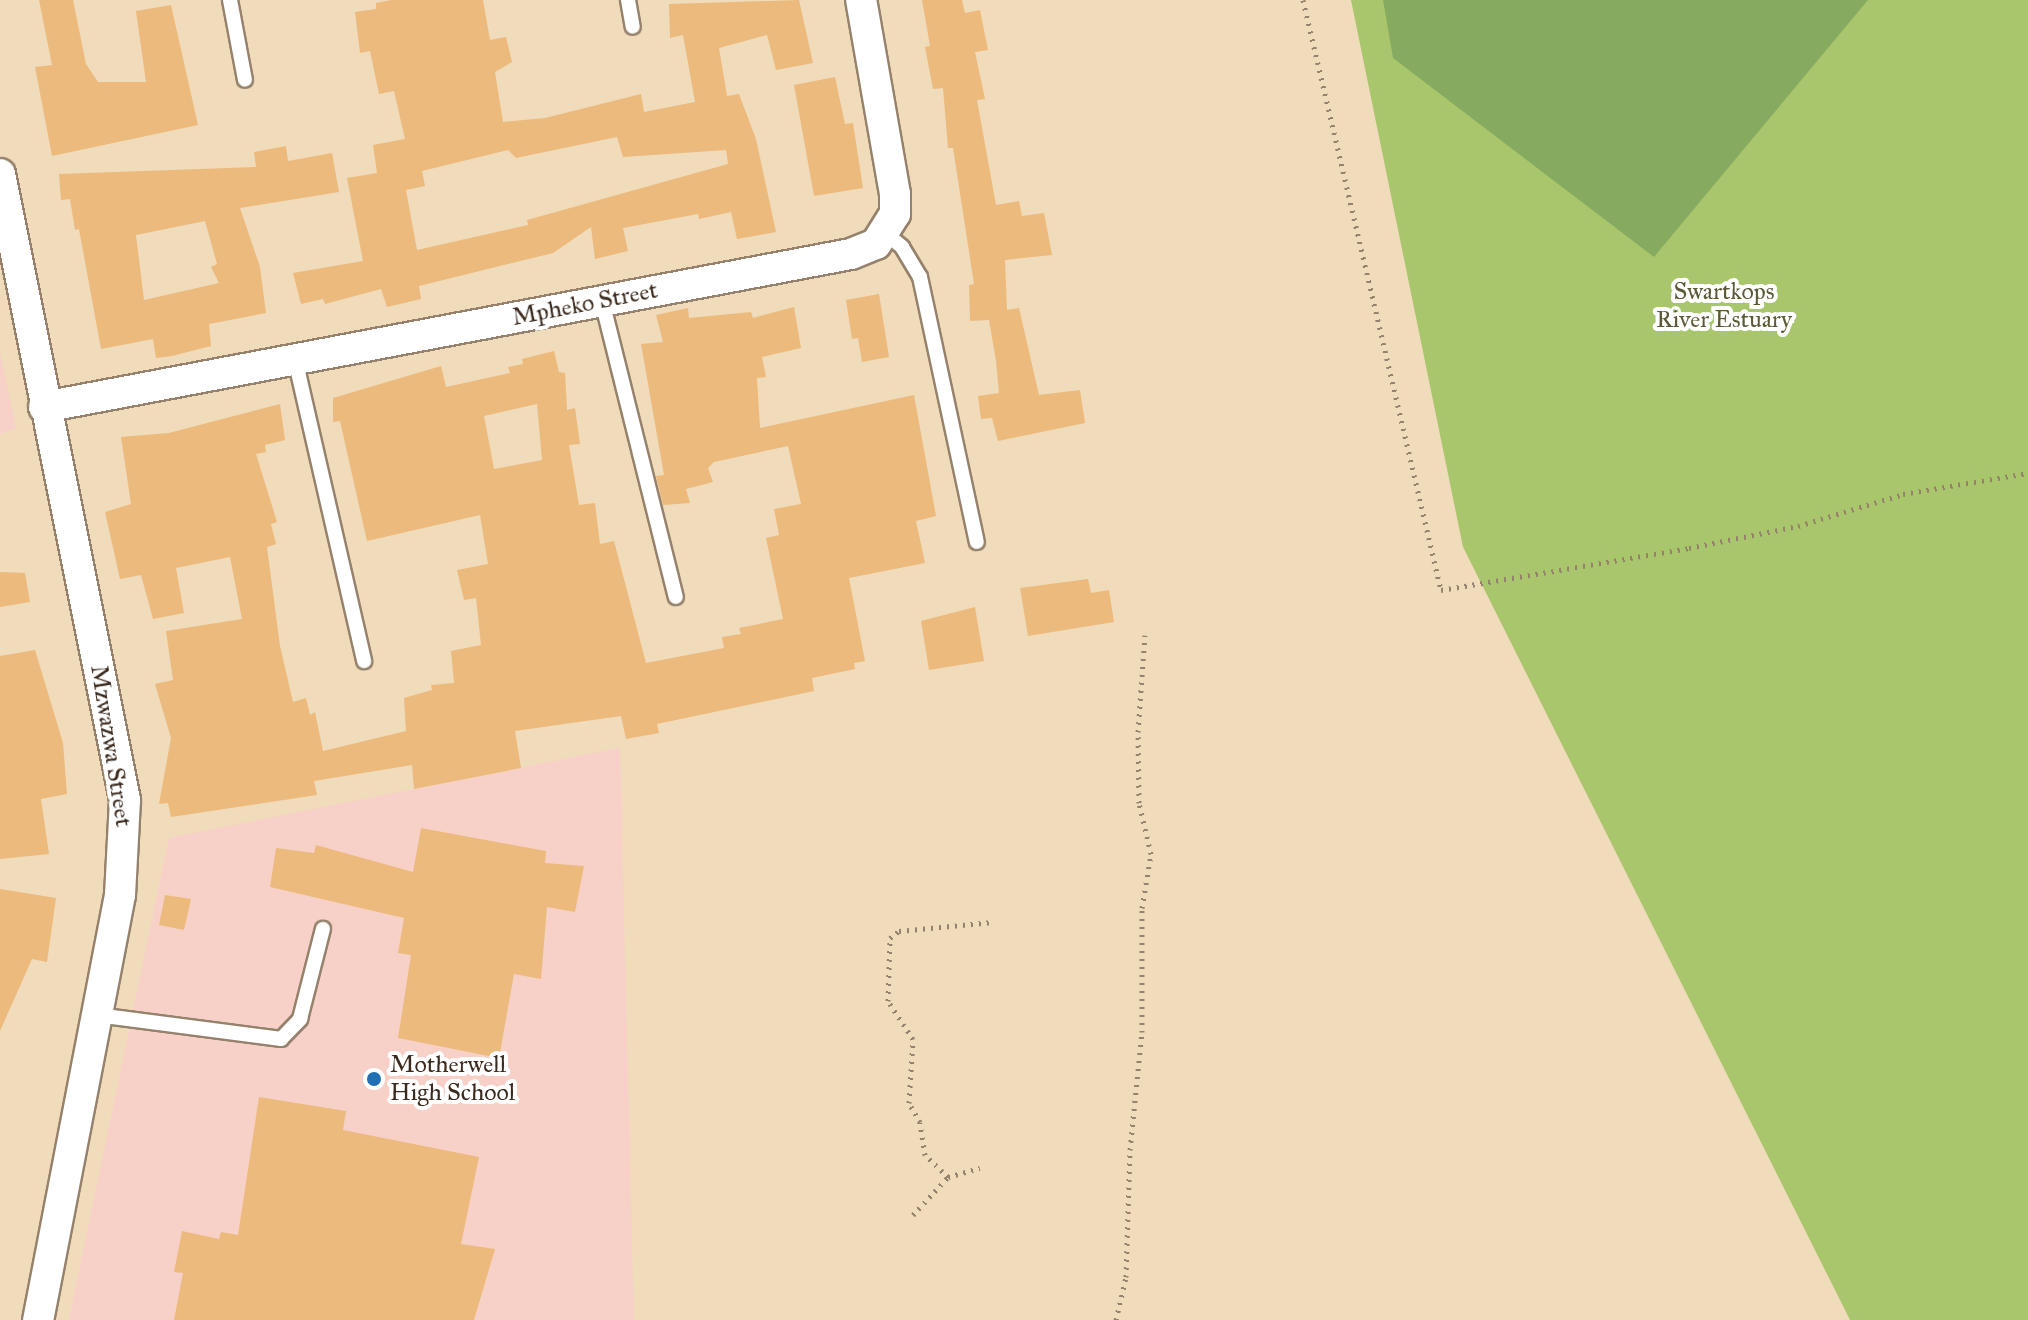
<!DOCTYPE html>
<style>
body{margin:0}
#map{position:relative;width:2028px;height:1320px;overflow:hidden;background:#f0dbba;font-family:"IM FELL Great Primer",serif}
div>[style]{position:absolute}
.built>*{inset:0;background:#f7d1c8}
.green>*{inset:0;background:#a9c66d}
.forest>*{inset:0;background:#86ab60}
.building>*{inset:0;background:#ecba7c}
.path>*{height:5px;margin-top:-2.5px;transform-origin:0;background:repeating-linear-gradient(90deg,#96826c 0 2px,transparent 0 8px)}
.roads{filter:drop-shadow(2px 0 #96826c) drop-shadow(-2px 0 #96826c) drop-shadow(0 2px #96826c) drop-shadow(0 -2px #96826c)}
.lane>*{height:14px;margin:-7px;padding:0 7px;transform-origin:7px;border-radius:7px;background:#fff}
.street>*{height:30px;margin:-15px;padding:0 15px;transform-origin:15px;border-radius:15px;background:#fff}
.dots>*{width:22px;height:22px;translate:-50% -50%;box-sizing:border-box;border:4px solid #fff;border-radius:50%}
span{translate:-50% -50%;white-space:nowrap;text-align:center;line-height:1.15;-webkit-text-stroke:8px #fff;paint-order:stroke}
.park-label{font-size:24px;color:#5c5936}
.street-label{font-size:24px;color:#3b2a1e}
.poi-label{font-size:24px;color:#3b2a1e}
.left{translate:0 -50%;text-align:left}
</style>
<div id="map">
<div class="built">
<div style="clip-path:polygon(0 351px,16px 428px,0 434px)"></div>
<div style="clip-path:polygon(620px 748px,634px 1320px,69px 1320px,169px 838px)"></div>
</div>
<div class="green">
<div style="clip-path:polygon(1351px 0,2028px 0,2028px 1320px,1850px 1320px,1463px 547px)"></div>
</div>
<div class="forest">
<div style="clip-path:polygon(1383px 0,1868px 0,1654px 257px,1393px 58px)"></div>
</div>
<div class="building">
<div style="clip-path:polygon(39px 0,73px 0,86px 64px,98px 82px,146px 82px,136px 11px,171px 5px,198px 125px,52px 156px,35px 67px,52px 65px)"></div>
<div style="clip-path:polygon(evenodd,391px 0,483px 0,490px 40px,506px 37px,512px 62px,495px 72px,503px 122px,545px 118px,641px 94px,644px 112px,695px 102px,683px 35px,670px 38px,669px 4px,799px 0,813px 63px,776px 70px,767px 35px,719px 48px,727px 96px,739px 94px,756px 139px,776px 232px,737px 239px,731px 212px,699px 219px,698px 214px,623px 228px,628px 251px,595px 259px,591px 227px,553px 253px,419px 286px,421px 299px,387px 307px,381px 289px,325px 304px,323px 299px,301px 304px,293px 273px,363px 261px,347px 178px,377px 173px,373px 145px,405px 139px,394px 91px,379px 94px,370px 51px,360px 53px,355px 12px,376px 9px,376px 3px,391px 0,617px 137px,623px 157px,726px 150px,728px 164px,527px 220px,528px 225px,417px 250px,406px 190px,425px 186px,422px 171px,508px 150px,516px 158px,617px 137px)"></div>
<div style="clip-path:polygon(922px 0,962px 0,965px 13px,980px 10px,988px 50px,975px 52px,985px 99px,977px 100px,996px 205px,1019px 201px,1022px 216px,1044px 213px,1052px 255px,1005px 260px,1007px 310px,1019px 308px,1039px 395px,1080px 390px,1085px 423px,998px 441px,992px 418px,981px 419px,978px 396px,999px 393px,996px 361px,989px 320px,970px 321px,969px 285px,974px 284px,953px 148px,948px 148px,943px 88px,933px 89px,925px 47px,930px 46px)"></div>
<div style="clip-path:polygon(835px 77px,845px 124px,853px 123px,863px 188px,814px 196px,794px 85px)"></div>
<div style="clip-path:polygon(evenodd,286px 146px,288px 161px,332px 153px,339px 192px,240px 208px,260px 267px,266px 313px,209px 324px,211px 346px,172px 356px,156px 358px,153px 339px,101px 349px,79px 229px,75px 230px,70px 199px,61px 200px,59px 174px,256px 167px,254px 152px,286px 146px,205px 221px,217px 264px,211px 267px,219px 283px,144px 300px,136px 235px,205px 221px)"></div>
<div style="clip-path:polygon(879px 294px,889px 357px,862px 362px,858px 338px,852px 339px,846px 300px)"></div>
<div style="clip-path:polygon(evenodd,794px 307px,801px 348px,762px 357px,766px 377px,757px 378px,760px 428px,914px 395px,936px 516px,916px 521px,925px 563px,849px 578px,865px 661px,854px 663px,855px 669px,812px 678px,814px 691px,657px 724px,659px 733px,626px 739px,621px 716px,515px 731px,521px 768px,414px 789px,412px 765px,314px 781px,317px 795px,171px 817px,168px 803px,159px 804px,171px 738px,155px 684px,173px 680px,166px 631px,242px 619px,230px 557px,176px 568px,184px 613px,153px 619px,141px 575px,120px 579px,105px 512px,131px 504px,121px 437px,169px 433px,280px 404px,285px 440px,265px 445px,266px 452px,256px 454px,277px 522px,271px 524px,276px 544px,267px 547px,280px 646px,293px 702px,306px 698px,310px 715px,315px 712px,323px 751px,406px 731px,404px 698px,432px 690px,431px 685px,454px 683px,451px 651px,481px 645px,476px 598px,464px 600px,457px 570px,488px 564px,480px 515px,367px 541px,340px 421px,333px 422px,333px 398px,441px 366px,446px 387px,510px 373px,508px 367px,523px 364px,522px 359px,554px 351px,559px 372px,565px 373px,567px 410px,575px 408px,580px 444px,569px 445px,579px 505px,595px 503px,600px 544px,614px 541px,646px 663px,724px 648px,722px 637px,741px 634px,739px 628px,783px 619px,766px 538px,779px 535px,774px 509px,801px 504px,788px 446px,714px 462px,708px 468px,713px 482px,686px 489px,690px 503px,663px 505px,656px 476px,664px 475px,641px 344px,663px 342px,656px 315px,688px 308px,689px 318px,751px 312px,753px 318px,794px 307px,537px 404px,542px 460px,494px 469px,484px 416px,537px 404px)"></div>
<div style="clip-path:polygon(0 572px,25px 573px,30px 602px,0 607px)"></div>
<div style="clip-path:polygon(1088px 579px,1091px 593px,1109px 590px,1114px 622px,1028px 636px,1020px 588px)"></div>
<div style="clip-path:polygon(975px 607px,984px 661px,929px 670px,921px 621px)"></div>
<div style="clip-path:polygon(35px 650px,63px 743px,67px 794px,41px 799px,49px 854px,0 859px,0 656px)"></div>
<div style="clip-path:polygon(421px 828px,546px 851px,545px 863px,584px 866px,575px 912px,547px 907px,541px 979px,514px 974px,499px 1058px,398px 1038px,411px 955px,398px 953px,404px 918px,270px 887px,276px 848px,314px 853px,316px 845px,413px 872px)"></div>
<div style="clip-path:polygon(0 889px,56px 898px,47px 962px,32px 959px,0 1031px)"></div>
<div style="clip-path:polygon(165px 895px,191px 899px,184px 930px,159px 925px)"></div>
<div style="clip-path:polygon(259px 1097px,346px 1111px,343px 1130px,479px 1157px,461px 1244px,495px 1249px,474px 1320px,174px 1320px,183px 1273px,174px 1272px,182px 1231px,219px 1239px,221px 1232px,238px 1235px)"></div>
</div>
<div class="path">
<div style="left:1303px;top:0;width:606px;rotate:76.84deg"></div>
<div style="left:1441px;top:590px;width:252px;rotate:-9.6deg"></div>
<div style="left:1689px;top:548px;width:111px;rotate:-11.4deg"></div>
<div style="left:1798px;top:526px;width:110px;rotate:-16.9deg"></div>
<div style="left:1903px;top:494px;width:127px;rotate:-9.5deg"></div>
<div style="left:948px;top:1177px;width:32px;rotate:-136deg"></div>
<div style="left:925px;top:1155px;width:33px;rotate:-99deg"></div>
<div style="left:920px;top:1122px;width:22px;rotate:-120deg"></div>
<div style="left:909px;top:1103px;width:64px;rotate:-86.4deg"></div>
<div style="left:913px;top:1039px;width:45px;rotate:-123.3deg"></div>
<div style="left:888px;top:1001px;width:63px;rotate:-88.2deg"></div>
<div style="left:890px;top:938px;width:11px;rotate:-38deg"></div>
<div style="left:899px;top:931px;width:94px;rotate:-5.5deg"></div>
<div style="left:913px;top:1215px;width:52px;rotate:-47.4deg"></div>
<div style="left:948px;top:1177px;width:33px;rotate:-16deg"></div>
<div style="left:1116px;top:1320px;width:44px;rotate:-76.9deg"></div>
<div style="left:1126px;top:1277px;width:127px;rotate:-88.2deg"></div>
<div style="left:1130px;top:1150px;width:119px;rotate:-84.2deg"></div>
<div style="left:1142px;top:1032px;width:124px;rotate:-90deg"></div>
<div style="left:1142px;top:908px;width:55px;rotate:-80.5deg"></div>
<div style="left:1151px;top:854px;width:52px;rotate:-103.2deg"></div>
<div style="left:1139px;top:803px;width:71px;rotate:-90.8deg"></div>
<div style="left:1138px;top:732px;width:97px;rotate:-85.9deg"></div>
</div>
<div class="roads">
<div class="lane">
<div style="left:230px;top:0;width:81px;rotate:79.4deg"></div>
<div style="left:628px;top:0;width:27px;rotate:80deg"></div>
<div style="left:885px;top:233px;width:22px;rotate:39deg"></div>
<div style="left:902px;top:247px;width:35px;rotate:59deg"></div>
<div style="left:920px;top:277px;width:271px;rotate:77.9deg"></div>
<div style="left:602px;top:301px;width:305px;rotate:76deg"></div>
<div style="left:295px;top:359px;width:310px;rotate:77.1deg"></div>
<div style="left:97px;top:1015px;width:186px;rotate:7.4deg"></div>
<div style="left:281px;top:1039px;width:28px;rotate:-46deg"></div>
<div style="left:300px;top:1019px;width:93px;rotate:-75.7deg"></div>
</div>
<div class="street">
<div style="left:0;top:174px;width:638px;rotate:78.71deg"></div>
<div style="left:125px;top:800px;width:95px;rotate:93deg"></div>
<div style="left:120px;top:895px;width:433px;rotate:100.9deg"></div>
<div style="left:44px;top:407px;width:821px;rotate:-10.74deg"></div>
<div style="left:851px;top:254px;width:27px;rotate:-22deg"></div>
<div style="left:876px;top:244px;width:36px;rotate:-58deg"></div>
<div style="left:895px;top:214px;width:20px;rotate:-90deg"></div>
<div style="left:895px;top:194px;width:197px;rotate:-99.9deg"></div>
</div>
</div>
<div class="dots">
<div style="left:374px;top:1079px;background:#1f6fb2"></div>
</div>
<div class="park-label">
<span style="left:1724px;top:306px">Swartkops<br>River Estuary</span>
</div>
<div class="street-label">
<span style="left:585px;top:304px;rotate:-11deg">Mpheko Street</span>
<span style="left:111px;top:746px;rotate:81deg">Mzwazwa Street</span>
</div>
<div class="poi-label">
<span class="left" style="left:390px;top:1079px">Motherwell<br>High School</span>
</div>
</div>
